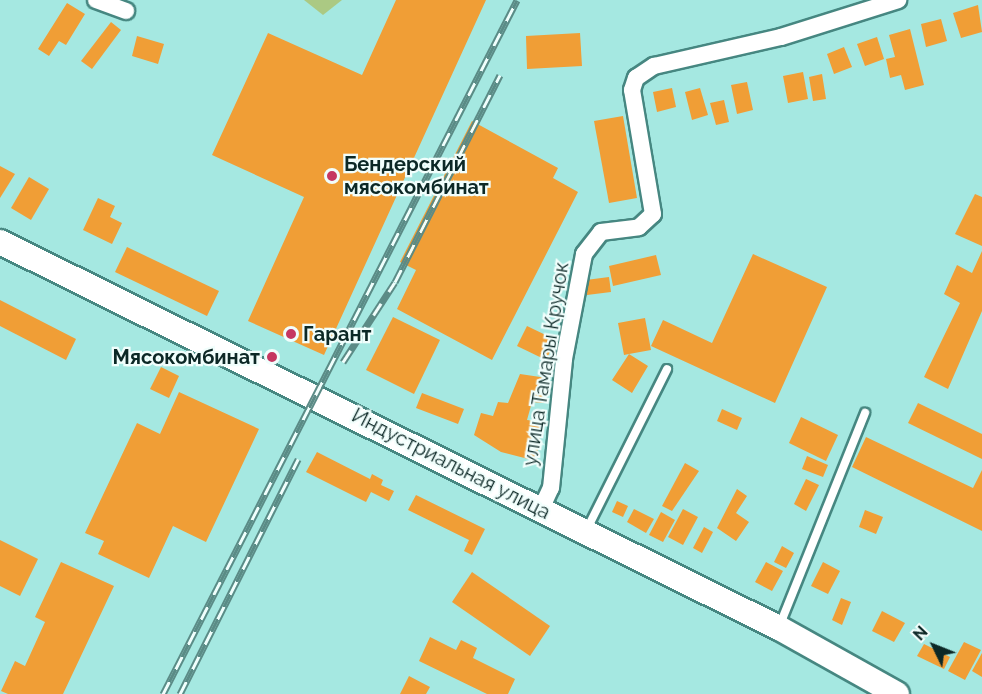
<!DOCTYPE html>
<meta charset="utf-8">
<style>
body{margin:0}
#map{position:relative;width:982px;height:694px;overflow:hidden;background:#a5e8e1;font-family:Raleway,sans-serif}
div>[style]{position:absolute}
.green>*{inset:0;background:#abc983}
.building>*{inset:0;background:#f09e36}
.roads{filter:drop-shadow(2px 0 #468781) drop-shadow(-2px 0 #468781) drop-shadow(0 2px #468781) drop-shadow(0 -2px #468781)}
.service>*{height:8px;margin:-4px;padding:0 4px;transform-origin:4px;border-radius:4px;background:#fff}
.minor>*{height:16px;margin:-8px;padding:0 8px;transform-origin:8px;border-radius:8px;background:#fff}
.secondary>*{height:24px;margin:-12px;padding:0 12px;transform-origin:12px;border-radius:12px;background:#fff}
.rail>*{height:7px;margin-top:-3.5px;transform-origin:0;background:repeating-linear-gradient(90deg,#f1fefc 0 14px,#5b8b86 0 28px);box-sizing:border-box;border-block:2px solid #5b8b86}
.dots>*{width:16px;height:16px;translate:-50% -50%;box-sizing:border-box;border:3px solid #f1fefc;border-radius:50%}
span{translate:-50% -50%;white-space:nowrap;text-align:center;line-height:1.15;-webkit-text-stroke:4.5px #f1fefc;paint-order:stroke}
.poi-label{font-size:20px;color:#0c2826;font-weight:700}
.left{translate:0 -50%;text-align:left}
.right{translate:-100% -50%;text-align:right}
.street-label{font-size:20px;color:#0c2826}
.north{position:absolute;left:904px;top:616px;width:60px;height:60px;-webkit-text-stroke:4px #f1fefc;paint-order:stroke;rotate:313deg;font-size:16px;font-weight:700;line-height:24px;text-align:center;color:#0c2826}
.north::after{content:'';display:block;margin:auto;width:21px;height:27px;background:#0c2826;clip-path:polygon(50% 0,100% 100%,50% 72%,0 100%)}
</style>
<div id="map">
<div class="green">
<div style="clip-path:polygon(304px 0,342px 0,323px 15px)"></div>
</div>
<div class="building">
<div style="clip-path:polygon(396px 0,486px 0,324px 355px,248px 321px,304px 197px,212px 155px,268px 33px,362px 75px)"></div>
<div style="clip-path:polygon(67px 3px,85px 14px,66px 45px,59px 41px,49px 56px,38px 49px)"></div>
<div style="clip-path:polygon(978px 5px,982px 32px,961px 38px,953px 13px)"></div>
<div style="clip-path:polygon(941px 19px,947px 41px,926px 47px,921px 24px)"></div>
<div style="clip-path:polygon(111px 22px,121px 30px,92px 69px,81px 61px)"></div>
<div style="clip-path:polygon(910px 29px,924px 85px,905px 90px,901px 75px,890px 78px,886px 59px,895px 57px,889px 35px)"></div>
<div style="clip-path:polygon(580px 33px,582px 66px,527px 69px,526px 36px)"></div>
<div style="clip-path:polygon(137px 36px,164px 44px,158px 64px,132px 56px)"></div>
<div style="clip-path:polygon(877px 37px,884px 59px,865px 66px,857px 44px)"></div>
<div style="clip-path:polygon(844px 47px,852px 67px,834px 74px,827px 54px)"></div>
<div style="clip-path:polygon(803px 72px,808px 99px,788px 103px,783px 76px)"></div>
<div style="clip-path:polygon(822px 74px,826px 99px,813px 101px,809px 77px)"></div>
<div style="clip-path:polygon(747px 82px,753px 110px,737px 114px,731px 85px)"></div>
<div style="clip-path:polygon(672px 88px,676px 107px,657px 112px,653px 92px)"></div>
<div style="clip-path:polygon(700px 88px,708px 115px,692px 120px,685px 92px)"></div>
<div style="clip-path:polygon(724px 100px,729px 122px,716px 125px,710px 103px)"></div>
<div style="clip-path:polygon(623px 116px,637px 198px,609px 203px,594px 121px)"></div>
<div style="clip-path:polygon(472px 121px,558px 168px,553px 178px,578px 192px,492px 360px,397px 309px,416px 270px,400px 262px)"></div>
<div style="clip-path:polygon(0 166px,15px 174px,0 198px)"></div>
<div style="clip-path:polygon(29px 177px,49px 189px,31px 220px,11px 208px)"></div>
<div style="clip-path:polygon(975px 194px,982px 197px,982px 246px,955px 234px)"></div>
<div style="clip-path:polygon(98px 198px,115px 206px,110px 217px,122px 223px,112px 244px,83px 230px)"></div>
<div style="clip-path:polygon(127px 247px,219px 291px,207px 316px,115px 272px)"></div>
<div style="clip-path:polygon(982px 251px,982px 311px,948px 389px,924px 377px,960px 303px,944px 294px,957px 265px,972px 273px)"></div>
<div style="clip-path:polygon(753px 254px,827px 287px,775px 403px,651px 346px,663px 320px,712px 343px)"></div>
<div style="clip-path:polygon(656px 255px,661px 275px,613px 286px,609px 266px)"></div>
<div style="clip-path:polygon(609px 277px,611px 292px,587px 295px,586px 280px)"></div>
<div style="clip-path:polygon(0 300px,76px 339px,66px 360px,0 326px)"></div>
<div style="clip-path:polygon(393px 317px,440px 340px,414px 394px,366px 370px)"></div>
<div style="clip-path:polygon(645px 318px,651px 350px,629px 354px,648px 366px,632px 393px,612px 380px,629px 354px,624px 355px,618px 323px)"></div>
<div style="clip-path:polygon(527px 326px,556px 340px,546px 360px,517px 346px)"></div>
<div style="clip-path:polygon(161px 367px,179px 376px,169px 398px,150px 389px)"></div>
<div style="clip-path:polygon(520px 374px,547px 378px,544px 403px,532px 402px,527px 420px,542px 422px,536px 461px,501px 452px,474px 435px,481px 413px,493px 416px,498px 402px,508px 403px)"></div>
<div style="clip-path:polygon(179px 392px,259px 429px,206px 542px,173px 526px,149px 578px,98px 554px,104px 541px,85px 533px,137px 423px,160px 434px)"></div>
<div style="clip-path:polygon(422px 393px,464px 409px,458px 424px,416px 408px)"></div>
<div style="clip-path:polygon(918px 403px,982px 434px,982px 459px,908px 423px)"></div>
<div style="clip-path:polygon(722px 409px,742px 418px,737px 430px,717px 421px)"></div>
<div style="clip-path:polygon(801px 417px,838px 435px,826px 461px,789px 443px)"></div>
<div style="clip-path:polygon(866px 437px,973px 488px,982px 470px,982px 531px,852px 467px)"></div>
<div style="clip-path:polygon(317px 452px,370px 479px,372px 474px,383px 480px,381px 485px,394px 491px,389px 501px,371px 492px,366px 502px,306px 472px)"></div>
<div style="clip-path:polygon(807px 456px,828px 465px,823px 477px,802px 469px)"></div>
<div style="clip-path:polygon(685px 463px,699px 471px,672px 511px,662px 506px)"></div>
<div style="clip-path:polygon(806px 479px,819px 485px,806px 511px,794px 504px)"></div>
<div style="clip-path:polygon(737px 489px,747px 496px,736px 513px,749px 522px,736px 541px,717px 528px)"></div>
<div style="clip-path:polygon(416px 495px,485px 529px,472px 555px,464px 551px,469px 540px,408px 510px)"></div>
<div style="clip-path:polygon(617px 501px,628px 506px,623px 517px,612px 512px)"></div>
<div style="clip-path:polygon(634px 509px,654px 519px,646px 533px,627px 522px)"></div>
<div style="clip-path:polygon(683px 509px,698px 517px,683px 545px,668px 537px)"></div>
<div style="clip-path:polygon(865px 510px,883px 517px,876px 534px,859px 527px)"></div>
<div style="clip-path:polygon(661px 512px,675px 520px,663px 542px,649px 535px)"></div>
<div style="clip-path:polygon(704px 527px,713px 532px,702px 553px,693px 548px)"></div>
<div style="clip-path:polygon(0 540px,38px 559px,20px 596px,0 586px)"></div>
<div style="clip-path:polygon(782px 546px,794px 553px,786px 568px,774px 562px)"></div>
<div style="clip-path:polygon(61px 562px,114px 586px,63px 694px,8px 694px,1px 691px,15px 661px,25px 666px,45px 622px,35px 617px)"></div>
<div style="clip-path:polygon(766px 562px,783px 571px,772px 591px,755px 582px)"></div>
<div style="clip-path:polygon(823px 562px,840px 571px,828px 594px,811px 586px)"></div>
<div style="clip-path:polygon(472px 572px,550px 626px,530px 656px,452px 602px)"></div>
<div style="clip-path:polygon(841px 598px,851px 602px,842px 625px,832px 620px)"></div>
<div style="clip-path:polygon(882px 611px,905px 623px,894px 642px,872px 631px)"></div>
<div style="clip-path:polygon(430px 637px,456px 650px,461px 640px,477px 648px,473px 658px,515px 679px,508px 694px,487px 694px,419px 661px)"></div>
<div style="clip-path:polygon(964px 642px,981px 650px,965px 680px,948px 671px)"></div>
<div style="clip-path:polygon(924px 644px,950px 657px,944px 669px,917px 656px)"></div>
<div style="clip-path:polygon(982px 653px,982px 677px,972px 671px)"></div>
<div style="clip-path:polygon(409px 676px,430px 687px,426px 694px,400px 694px)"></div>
</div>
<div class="roads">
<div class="service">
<div style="left:586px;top:531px;width:181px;rotate:-63.4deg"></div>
<div style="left:779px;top:627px;width:231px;rotate:-68.1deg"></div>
</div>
<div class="minor">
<div style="left:96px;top:0;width:32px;rotate:20deg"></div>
<div style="left:541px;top:509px;width:23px;rotate:-65deg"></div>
<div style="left:551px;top:488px;width:130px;rotate:-84.2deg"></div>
<div style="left:564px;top:359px;width:107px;rotate:-79.2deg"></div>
<div style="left:584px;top:254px;width:28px;rotate:-52deg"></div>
<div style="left:601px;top:232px;width:38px;rotate:-7deg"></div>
<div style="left:639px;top:227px;width:19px;rotate:-43deg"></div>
<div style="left:653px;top:214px;width:126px;rotate:-99.6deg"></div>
<div style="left:632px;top:90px;width:13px;rotate:-72deg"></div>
<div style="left:636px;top:78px;width:22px;rotate:-34deg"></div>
<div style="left:654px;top:66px;width:130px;rotate:-12.9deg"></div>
<div style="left:781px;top:37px;width:123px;rotate:-17.5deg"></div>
</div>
<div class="secondary">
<div style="left:0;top:242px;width:869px;rotate:26.36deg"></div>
<div style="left:779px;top:628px;width:135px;rotate:29.2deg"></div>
</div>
</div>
<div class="rail">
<div style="left:343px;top:362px;width:95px;rotate:-57deg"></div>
<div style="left:395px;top:282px;width:232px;rotate:-63.1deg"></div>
<div style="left:163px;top:694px;width:779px;rotate:-62.97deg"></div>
<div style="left:180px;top:694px;width:263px;rotate:-63.3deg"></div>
</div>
<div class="dots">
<div style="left:332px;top:176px;background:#c63761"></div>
<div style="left:291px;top:334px;background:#c63761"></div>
<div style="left:272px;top:357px;background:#c63761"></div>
</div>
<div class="poi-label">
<span class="left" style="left:344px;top:176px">Бендерский<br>мясокомбинат</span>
<span class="left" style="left:303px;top:334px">Гарант</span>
<span class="right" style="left:260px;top:357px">Мясокомбинат</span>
</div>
<div class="street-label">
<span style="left:546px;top:364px;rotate:-81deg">улица Тамары Кручок</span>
<span style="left:451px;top:464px;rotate:27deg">Индустриальная улица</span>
</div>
<div class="north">N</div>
</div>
